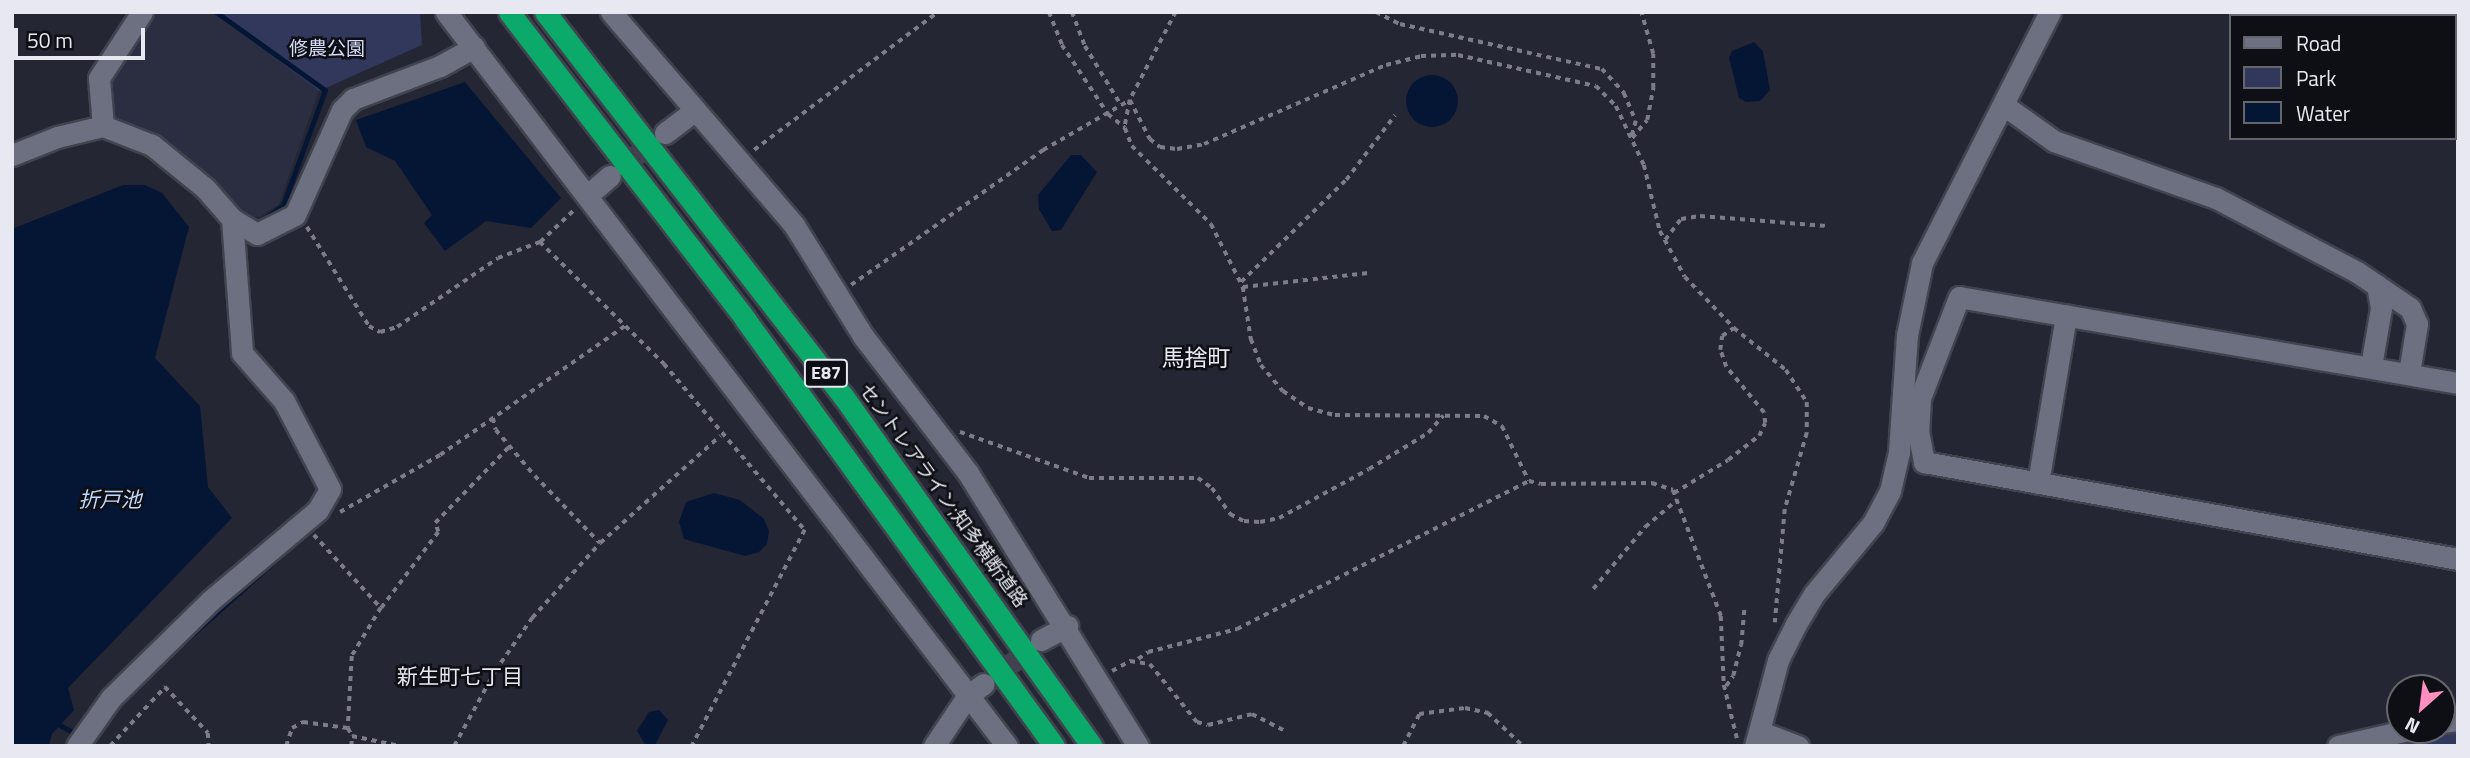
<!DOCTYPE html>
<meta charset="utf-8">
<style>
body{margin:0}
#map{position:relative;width:2470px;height:758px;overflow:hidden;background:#242633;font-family:"Titillium Web","Noto Sans JP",sans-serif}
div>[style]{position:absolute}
.built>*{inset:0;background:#2b2e41}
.green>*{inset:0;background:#32375c}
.water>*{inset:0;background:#051635}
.round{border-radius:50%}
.stream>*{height:5px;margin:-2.5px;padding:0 2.5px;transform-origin:2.5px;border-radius:2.5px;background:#051635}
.minor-tunnel>*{height:21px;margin-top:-10.5px;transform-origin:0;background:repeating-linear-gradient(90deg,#414350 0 21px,transparent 0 31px)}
.path>*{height:3.5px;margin-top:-1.75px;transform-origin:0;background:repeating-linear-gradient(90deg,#7c7d89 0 5px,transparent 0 10px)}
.roads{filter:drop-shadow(2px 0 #41434e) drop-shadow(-2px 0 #41434e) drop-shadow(0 2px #41434e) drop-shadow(0 -2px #41434e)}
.minor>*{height:21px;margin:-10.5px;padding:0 10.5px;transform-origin:10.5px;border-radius:10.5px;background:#6d7080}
.highway>*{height:21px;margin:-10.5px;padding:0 10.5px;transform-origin:10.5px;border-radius:10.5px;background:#0caa6a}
span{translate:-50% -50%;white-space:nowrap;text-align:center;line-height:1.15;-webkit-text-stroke:5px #0e0f15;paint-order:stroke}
.shield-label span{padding:2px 5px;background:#0e0f15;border:2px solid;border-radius:5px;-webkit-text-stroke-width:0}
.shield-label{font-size:18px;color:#e7e8f1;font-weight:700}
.park-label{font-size:19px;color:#d6dbf7}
.street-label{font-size:19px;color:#e7e8f1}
.water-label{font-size:21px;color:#c1d8fe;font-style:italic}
.neighbourhood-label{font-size:21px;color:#e7e8f1}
.quarter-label{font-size:23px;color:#e7e8f1}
.frame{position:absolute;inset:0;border:14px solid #e7e8f1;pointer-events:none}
.legend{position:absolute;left:2229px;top:14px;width:228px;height:126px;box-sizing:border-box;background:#0e0f15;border:2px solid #65666d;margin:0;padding:9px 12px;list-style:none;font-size:21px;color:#e7e8f1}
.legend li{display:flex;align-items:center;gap:14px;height:35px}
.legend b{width:35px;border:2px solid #65666d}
.north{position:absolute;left:2386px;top:674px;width:70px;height:70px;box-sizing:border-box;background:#0e0f15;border:2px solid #65666d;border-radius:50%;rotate:208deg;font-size:19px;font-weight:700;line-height:28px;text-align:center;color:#e7e8f1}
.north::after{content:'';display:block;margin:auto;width:24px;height:32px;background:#fd8ebe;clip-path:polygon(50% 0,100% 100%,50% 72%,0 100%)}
.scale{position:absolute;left:14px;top:28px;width:131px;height:32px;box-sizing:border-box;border:4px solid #e7e8f1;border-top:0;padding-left:9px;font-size:21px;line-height:24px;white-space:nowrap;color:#e7e8f1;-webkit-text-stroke:5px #0e0f15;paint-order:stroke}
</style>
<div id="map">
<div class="built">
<div style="clip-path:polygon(151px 12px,212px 12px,319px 91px,279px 204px,260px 217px,243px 217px,204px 176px,133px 125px,106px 114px,104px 81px)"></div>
</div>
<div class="green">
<div style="clip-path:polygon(212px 12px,420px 12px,422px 45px,319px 91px)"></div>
<div style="clip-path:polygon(2458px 726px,2458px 746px,2398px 746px,2402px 740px)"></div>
</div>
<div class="water">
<div style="clip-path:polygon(1754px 42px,1763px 51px,1770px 90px,1760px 101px,1746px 102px,1739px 98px,1729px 58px,1732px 51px)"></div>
<div class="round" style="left:1406px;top:75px;width:52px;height:52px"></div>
<div style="clip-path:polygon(465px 82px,561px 198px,531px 228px,486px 221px,445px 251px,424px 223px,432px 215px,395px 161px,366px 147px,356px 120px)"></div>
<div style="clip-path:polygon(1071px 155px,1081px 155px,1097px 172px,1061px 230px,1052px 231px,1039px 209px,1038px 195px)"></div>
<div style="clip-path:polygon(123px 185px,145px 185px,162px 193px,189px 227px,155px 358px,200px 406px,208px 487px,232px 518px,68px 688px,74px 710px,52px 734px,49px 746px,12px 746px,12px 229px)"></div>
<div style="clip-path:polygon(714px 493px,740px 500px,764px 519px,769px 531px,767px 544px,759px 552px,745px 556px,684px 539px,679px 522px,686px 502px)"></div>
<div style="clip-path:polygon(659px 710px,668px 720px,655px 745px,646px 746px,637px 731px,649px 712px)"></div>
</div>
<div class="stream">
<div style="left:216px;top:12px;width:134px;rotate:35.6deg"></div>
<div style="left:325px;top:90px;width:122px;rotate:110.1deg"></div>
<div style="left:283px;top:205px;width:26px;rotate:144deg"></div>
<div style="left:167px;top:657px;width:165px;rotate:-41.8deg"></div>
<div style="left:56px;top:723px;width:21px;rotate:29deg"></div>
</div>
<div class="minor-tunnel">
<div style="left:612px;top:174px;width:66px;rotate:-37.6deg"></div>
<div style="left:986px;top:683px;width:66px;rotate:-37.6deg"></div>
</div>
<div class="path">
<div style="left:1049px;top:12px;width:35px;rotate:68deg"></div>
<div style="left:1062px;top:45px;width:83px;rotate:56.3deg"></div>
<div style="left:1108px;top:114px;width:22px;rotate:39deg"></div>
<div style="left:1125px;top:128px;width:19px;rotate:69deg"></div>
<div style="left:1132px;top:146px;width:111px;rotate:44.6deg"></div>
<div style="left:1211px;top:224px;width:71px;rotate:63.1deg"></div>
<div style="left:1243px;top:287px;width:53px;rotate:81.3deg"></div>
<div style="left:1251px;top:339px;width:28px;rotate:69deg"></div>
<div style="left:1261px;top:365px;width:34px;rotate:50deg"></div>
<div style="left:1283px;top:391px;width:30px;rotate:34deg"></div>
<div style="left:1308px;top:408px;width:28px;rotate:15deg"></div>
<div style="left:1335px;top:415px;width:149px;rotate:0.4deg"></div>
<div style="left:1484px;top:416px;width:21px;rotate:29deg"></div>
<div style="left:1502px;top:426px;width:61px;rotate:63.9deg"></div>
<div style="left:1529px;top:481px;width:12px;rotate:14deg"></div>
<div style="left:1541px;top:484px;width:111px;rotate:-0.5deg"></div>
<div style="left:1652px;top:483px;width:22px;rotate:18deg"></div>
<div style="left:1673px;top:490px;width:135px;rotate:69.1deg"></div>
<div style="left:1721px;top:616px;width:69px;rotate:87.5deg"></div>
<div style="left:1724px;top:685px;width:55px;rotate:76.2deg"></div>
<div style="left:1072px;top:12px;width:36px;rotate:69deg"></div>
<div style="left:1085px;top:46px;width:69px;rotate:58.6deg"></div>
<div style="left:1176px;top:12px;width:99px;rotate:117.6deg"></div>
<div style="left:1130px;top:100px;width:44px;rotate:62.9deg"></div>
<div style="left:1150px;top:139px;width:13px;rotate:39deg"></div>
<div style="left:1160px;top:147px;width:17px;rotate:7deg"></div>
<div style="left:1177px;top:149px;width:27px;rotate:-10deg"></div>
<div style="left:1204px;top:144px;width:198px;rotate:-23.5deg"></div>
<div style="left:1386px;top:65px;width:36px;rotate:-14deg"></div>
<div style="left:1421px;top:56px;width:37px;rotate:-2deg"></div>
<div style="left:1458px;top:55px;width:141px;rotate:12.7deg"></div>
<div style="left:1596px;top:86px;width:28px;rotate:45deg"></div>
<div style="left:1616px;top:106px;width:65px;rotate:64.6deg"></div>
<div style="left:1644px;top:165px;width:68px;rotate:76.4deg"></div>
<div style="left:1660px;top:231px;width:52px;rotate:61.5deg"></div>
<div style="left:1685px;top:277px;width:71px;rotate:46.1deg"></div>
<div style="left:1734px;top:328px;width:67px;rotate:38.9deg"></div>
<div style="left:1786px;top:370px;width:38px;rotate:57deg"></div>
<div style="left:1807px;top:402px;width:31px;rotate:90deg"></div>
<div style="left:1807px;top:433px;width:79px;rotate:106.1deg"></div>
<div style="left:1785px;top:509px;width:114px;rotate:95deg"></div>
<div style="left:1376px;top:12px;width:27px;rotate:27deg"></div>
<div style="left:1400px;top:24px;width:207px;rotate:12.6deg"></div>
<div style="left:1602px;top:69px;width:33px;rotate:47deg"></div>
<div style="left:1624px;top:93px;width:30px;rotate:67deg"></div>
<div style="left:1636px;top:121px;width:20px;rotate:105deg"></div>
<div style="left:2254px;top:12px;width:8px;rotate:30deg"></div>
<div style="left:2454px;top:108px;width:4px;rotate:27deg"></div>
<div style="left:1632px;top:138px;width:23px;rotate:-50deg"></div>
<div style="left:1647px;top:120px;width:33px;rotate:-79deg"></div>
<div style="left:1653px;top:88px;width:34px;rotate:-90deg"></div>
<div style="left:1653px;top:54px;width:44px;rotate:-105.9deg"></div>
<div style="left:754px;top:150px;width:230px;rotate:-36.9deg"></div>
<div style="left:307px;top:227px;width:117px;rotate:57.9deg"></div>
<div style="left:369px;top:326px;width:13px;rotate:29deg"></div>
<div style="left:380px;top:332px;width:18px;rotate:-16deg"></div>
<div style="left:397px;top:327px;width:122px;rotate:-34.3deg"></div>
<div style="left:498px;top:258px;width:45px;rotate:-20.9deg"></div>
<div style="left:540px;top:242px;width:174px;rotate:44.5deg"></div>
<div style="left:664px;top:364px;width:218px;rotate:49.7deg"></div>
<div style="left:805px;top:530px;width:244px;rotate:117.6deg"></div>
<div style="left:1665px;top:240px;width:26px;rotate:-53deg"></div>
<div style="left:1681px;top:219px;width:19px;rotate:-9deg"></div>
<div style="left:1700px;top:216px;width:127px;rotate:4.5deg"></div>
<div style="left:540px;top:242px;width:47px;rotate:-43.3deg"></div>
<div style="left:1241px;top:282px;width:146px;rotate:-44.2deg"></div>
<div style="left:1346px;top:180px;width:81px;rotate:-53deg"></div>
<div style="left:851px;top:285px;width:235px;rotate:-35.1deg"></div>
<div style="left:1043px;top:150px;width:100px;rotate:-29.9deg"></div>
<div style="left:1130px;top:100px;width:26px;rotate:101deg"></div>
<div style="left:1243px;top:287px;width:126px;rotate:-6.4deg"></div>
<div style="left:493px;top:418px;width:12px;rotate:76deg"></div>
<div style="left:496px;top:430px;width:60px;rotate:49.7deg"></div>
<div style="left:535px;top:476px;width:93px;rotate:45.9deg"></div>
<div style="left:960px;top:432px;width:137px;rotate:19.6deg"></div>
<div style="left:1089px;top:478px;width:109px"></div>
<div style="left:1198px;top:478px;width:17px;rotate:36deg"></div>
<div style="left:1212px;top:488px;width:32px;rotate:55deg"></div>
<div style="left:1230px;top:514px;width:16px;rotate:27deg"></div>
<div style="left:1244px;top:521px;width:16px;rotate:4deg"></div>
<div style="left:1260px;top:522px;width:19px;rotate:-12deg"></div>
<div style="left:1279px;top:518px;width:102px;rotate:-28.6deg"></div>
<div style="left:1369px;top:469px;width:69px;rotate:-31.4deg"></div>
<div style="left:1428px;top:433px;width:23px;rotate:-49deg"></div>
<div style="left:1674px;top:493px;width:63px;rotate:-31.4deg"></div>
<div style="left:1728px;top:460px;width:39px;rotate:-38deg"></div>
<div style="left:1759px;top:436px;width:14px;rotate:-65deg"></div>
<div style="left:1765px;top:423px;width:10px;rotate:-96deg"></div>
<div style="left:1764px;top:413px;width:60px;rotate:-129.6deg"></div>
<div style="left:1726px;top:367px;width:18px;rotate:-109deg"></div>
<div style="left:1720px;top:350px;width:14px;rotate:-82deg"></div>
<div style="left:1722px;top:336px;width:14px;rotate:-34deg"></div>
<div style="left:340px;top:512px;width:115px;rotate:-29.7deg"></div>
<div style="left:440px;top:455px;width:226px;rotate:-34.9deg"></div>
<div style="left:314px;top:535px;width:99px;rotate:47.5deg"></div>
<div style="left:381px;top:608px;width:56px;rotate:121.1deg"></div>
<div style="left:352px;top:656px;width:72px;rotate:93.2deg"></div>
<div style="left:348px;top:728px;width:9px;rotate:63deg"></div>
<div style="left:352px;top:736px;width:49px;rotate:11.8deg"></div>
<div style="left:1593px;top:589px;width:81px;rotate:-50deg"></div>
<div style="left:1645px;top:527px;width:42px;rotate:-40.2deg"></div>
<div style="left:381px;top:608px;width:95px;rotate:-53.1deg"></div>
<div style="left:438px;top:532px;width:9px;rotate:-108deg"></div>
<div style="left:435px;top:523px;width:107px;rotate:-45.8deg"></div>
<div style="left:1138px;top:659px;width:12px;rotate:-35deg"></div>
<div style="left:1148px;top:652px;width:92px;rotate:-14.5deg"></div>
<div style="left:1237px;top:629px;width:327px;rotate:-26.9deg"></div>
<div style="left:1112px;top:671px;width:21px;rotate:-29deg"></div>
<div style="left:1130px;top:661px;width:20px;rotate:9deg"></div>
<div style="left:1150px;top:664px;width:75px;rotate:51deg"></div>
<div style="left:1197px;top:722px;width:11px;rotate:15deg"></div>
<div style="left:1208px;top:725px;width:45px;rotate:-14deg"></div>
<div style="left:1252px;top:714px;width:38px;rotate:27deg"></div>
<div style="left:1726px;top:686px;width:12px;rotate:-55deg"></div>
<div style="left:1733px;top:676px;width:32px;rotate:-76deg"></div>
<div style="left:1741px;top:645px;width:37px;rotate:-85deg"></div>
<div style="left:110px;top:746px;width:81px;rotate:-47deg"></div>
<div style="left:165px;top:687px;width:63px;rotate:46.9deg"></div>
<div style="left:208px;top:733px;width:13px;rotate:86deg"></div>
<div style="left:286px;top:746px;width:19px;rotate:-72deg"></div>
<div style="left:292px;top:728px;width:13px;rotate:-29deg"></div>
<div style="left:303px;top:722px;width:45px;rotate:7.6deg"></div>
<div style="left:351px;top:746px;width:10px;rotate:-84deg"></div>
<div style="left:454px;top:746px;width:85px;rotate:-61.3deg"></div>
<div style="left:495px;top:671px;width:65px;rotate:-55.1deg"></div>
<div style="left:532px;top:618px;width:101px;rotate:-47.8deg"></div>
<div style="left:600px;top:543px;width:161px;rotate:-41.7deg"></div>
<div style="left:1403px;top:746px;width:36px;rotate:-63deg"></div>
<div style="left:1419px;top:714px;width:46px;rotate:-7.4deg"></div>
<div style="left:1465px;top:708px;width:24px;rotate:12deg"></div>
<div style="left:1488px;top:713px;width:48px;rotate:43.3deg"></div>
</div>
<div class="roads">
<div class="minor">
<div style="left:446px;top:12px;width:924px;rotate:52.61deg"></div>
<div style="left:611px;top:12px;width:281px;rotate:49.3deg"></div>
<div style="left:794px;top:225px;width:131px;rotate:58.1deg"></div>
<div style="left:863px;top:336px;width:173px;rotate:52.5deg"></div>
<div style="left:968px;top:473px;width:322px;rotate:58.1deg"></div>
<div style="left:2005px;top:106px;width:60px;rotate:35.5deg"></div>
<div style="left:2054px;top:141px;width:172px;rotate:19.4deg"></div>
<div style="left:2216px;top:198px;width:159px;rotate:27.7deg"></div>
<div style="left:2357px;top:272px;width:64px;rotate:34.2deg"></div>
<div style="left:2410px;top:308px;width:17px;rotate:66deg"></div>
<div style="left:2417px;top:324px;width:50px;rotate:99.3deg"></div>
<div style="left:103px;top:126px;width:48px;rotate:-94.8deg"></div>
<div style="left:99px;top:78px;width:79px;rotate:-56.9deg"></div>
<div style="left:665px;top:133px;width:38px;rotate:-37deg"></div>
<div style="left:12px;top:155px;width:48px;rotate:-21.8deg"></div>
<div style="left:57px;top:137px;width:47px;rotate:-13.4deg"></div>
<div style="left:103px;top:126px;width:53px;rotate:21.2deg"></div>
<div style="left:152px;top:145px;width:68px;rotate:39.1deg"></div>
<div style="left:205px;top:188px;width:41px;rotate:48.9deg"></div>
<div style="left:232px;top:219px;width:134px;rotate:85.7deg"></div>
<div style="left:242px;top:353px;width:64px;rotate:48.8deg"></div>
<div style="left:284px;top:401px;width:99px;rotate:62.4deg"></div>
<div style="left:330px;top:489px;width:24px;rotate:120deg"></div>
<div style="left:318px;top:510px;width:141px;rotate:139.9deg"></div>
<div style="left:210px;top:601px;width:139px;rotate:135.6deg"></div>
<div style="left:111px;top:698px;width:59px;rotate:125.3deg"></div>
<div style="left:588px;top:195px;width:29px;rotate:-41deg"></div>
<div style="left:232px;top:219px;width:29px;rotate:31deg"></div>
<div style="left:257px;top:234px;width:42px;rotate:-26.6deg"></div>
<div style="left:295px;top:215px;width:115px;rotate:-65.9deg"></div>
<div style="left:342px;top:110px;width:16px;rotate:-45deg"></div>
<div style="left:353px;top:99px;width:93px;rotate:-20.8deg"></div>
<div style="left:440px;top:66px;width:39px;rotate:-29deg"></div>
<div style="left:2371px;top:366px;width:59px;rotate:-80.2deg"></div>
<div style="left:2381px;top:308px;width:23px;rotate:-100deg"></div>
<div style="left:2458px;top:383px;width:506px;rotate:-170.22deg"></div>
<div style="left:1959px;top:297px;width:108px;rotate:111.1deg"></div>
<div style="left:1920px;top:398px;width:33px;rotate:93deg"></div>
<div style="left:1918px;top:431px;width:32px;rotate:79deg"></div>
<div style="left:1924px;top:462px;width:543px;rotate:10.3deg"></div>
<div style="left:2038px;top:483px;width:170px;rotate:-80.5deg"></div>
<div style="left:1041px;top:640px;width:30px;rotate:-28deg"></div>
<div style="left:2442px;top:722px;width:16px;rotate:-7deg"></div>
<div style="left:1761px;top:732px;width:40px;rotate:21deg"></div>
<div style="left:934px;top:746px;width:61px;rotate:-56.3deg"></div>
<div style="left:968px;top:695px;width:19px;rotate:-35deg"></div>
<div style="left:1755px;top:746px;width:89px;rotate:-75deg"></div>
<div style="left:1778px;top:660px;width:40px;rotate:-63.4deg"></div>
<div style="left:1796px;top:624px;width:35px;rotate:-59deg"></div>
<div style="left:1814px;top:594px;width:92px;rotate:-50.3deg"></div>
<div style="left:1873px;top:523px;width:36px;rotate:-62deg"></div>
<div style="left:1890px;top:491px;width:40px;rotate:-77deg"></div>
<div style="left:1899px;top:452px;width:117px;rotate:-86.1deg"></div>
<div style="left:1907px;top:335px;width:74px;rotate:-78.2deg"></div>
<div style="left:1922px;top:263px;width:282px;rotate:-63deg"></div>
<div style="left:2338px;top:746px;width:72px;rotate:-12.9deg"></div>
</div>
<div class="highway">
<div style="left:509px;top:12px;width:387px;rotate:52.4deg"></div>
<div style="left:745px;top:319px;width:527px;rotate:54.11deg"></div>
<div style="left:545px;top:12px;width:486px;rotate:52.2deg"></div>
<div style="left:843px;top:396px;width:430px;rotate:54.6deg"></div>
</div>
</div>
<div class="shield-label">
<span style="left:826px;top:373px">E87</span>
</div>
<div class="park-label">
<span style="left:327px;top:48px">修農公園</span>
</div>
<div class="street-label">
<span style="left:944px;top:495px;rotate:54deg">セントレアライン;知多横断道路</span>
</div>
<div class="water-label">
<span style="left:110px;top:499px">折戸池</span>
</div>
<div class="neighbourhood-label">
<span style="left:460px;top:676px">新生町七丁目</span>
</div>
<div class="quarter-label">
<span style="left:1196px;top:358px">馬捨町</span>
</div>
<div class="frame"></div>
<ul class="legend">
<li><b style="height:9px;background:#6d7080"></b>Road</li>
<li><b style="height:19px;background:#32375c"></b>Park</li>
<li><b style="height:19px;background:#051635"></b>Water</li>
</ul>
<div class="north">N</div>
<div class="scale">50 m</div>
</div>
